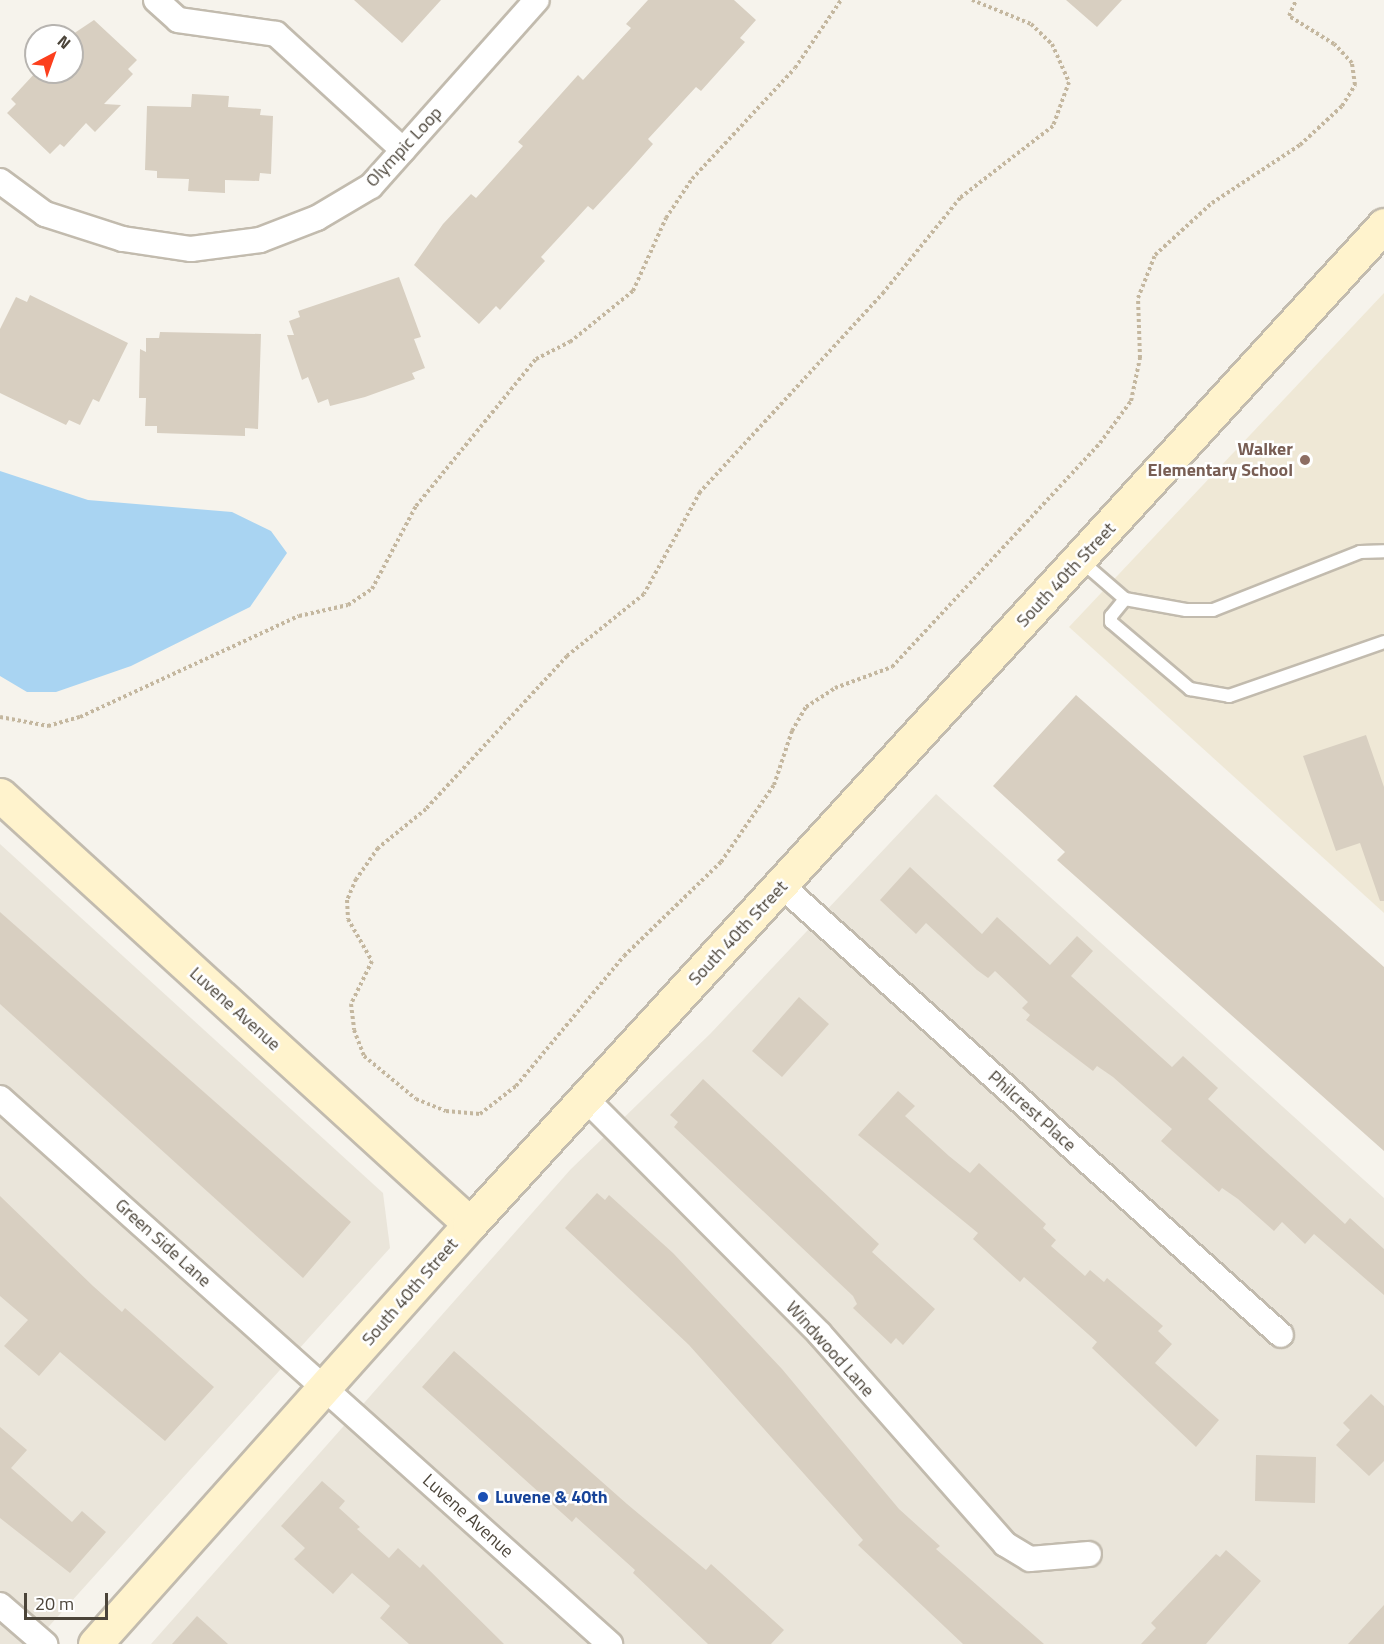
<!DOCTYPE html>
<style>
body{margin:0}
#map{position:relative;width:1384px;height:1644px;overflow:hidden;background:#f6f3ec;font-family:"Titillium Web",sans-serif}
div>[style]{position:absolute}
.residential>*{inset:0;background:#eae5da}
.education>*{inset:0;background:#efe8d6}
.water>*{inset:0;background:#a9d4f2}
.building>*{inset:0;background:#d8cfc1}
.path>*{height:4px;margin-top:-2px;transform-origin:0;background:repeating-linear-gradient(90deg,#c4b79f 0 3px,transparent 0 6px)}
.roads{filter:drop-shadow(2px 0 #c2bbae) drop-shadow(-2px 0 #c2bbae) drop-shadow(0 2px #c2bbae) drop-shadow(0 -2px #c2bbae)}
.lane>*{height:12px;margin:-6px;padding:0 6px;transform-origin:6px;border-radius:6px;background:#fff}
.street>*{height:24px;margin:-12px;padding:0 12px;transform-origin:12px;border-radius:12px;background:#fff}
.secondary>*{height:33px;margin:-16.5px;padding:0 16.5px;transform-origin:16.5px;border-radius:16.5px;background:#fff3cd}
.dots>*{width:16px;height:16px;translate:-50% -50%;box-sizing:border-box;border:3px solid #fff;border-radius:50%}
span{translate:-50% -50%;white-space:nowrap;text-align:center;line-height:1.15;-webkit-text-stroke:5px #fff;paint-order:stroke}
.street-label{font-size:18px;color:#4b4439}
.education-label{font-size:18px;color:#785e54;font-weight:700}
.right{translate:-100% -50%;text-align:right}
.transit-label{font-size:18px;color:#164399;font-weight:700}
.left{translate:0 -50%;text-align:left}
.north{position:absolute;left:24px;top:24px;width:60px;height:60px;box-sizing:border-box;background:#fff;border:2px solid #b7b4b0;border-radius:50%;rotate:41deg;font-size:16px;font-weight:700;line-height:24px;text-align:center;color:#4b4439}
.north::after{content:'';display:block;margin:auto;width:21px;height:27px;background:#fc3f1d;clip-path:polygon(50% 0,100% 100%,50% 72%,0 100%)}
.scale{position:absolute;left:24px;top:1593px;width:84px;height:27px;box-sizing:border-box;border:3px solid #4b4439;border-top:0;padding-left:8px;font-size:18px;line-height:21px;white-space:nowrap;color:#4b4439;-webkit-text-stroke:4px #fff;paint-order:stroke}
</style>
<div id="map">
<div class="residential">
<div style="clip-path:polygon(936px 794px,1384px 1198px,1384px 1644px,151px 1644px,570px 1170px,711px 1033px)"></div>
<div style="clip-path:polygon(0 844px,383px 1193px,390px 1248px,33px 1644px,0 1644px)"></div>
</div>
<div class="education">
<div style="clip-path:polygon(1384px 293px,1384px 913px,1069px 627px)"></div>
</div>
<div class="water">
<div style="clip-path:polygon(0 471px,88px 500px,232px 512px,271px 531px,287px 553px,250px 607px,131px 666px,56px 692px,27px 692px,0 676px)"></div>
</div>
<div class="building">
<div style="clip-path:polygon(354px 0,441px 0,402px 43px)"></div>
<div style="clip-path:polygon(648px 0,734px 0,756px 20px,740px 38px,745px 42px,701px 91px,696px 87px,648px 139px,653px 144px,629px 171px,593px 210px,588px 206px,541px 257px,545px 261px,500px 310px,496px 306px,479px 324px,414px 265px,443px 224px,471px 194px,476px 198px,523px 146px,518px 142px,578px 75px,583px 80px,631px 28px,626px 24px)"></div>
<div style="clip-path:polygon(1066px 0,1122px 0,1097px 27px)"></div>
<div style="clip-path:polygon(94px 20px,137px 60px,128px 69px,133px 74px,104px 104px,121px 105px,95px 132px,86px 123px,64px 147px,60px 144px,50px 154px,7px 113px,16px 104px,11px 99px,36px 72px,72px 72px,70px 36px)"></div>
<div style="clip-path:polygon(192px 94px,229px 96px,228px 107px,261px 109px,260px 115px,273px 116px,271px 174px,260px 173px,259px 181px,225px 180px,225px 193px,188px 191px,189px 179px,157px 178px,157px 171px,145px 170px,147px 106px,191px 107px)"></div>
<div style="clip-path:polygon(399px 277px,421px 337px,414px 339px,425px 368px,412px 373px,415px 379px,365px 397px,330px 406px,328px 399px,318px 403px,308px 377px,302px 380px,287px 335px,294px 335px,289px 321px,300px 317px,298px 311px)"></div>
<div style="clip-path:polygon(30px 295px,128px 343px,99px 402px,93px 399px,80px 425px,69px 420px,66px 425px,0 393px,0 329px,16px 297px,27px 302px)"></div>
<div style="clip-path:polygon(160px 332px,261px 334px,258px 429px,245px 428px,245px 436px,157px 433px,157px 426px,145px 426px,146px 398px,139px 398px,140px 349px,146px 352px,146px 338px,159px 338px)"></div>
<div style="clip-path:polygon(1076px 695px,1384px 967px,1384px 1151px,1057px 860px,1065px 852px,993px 786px)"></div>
<div style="clip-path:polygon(1366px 735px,1384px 787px,1384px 901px,1380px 901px,1360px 843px,1336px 851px,1303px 756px)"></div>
<div style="clip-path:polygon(910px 867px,982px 934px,997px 917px,1050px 965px,1077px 936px,1093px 951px,1071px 976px,1172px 1067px,1183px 1056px,1218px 1088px,1208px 1099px,1345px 1224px,1350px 1218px,1384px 1249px,1384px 1295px,1314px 1234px,1305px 1244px,1282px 1222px,1274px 1231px,1238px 1199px,1222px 1188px,1219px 1192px,1161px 1141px,1172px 1129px,1113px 1077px,1097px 1066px,1093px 1071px,1026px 1020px,1030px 1015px,1022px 1008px,1028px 1002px,995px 971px,988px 978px,977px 970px,926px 923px,916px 934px,880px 900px)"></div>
<div style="clip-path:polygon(0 912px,351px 1222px,303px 1278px,0 1004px)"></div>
<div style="clip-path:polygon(799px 997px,829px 1024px,782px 1077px,752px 1051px)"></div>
<div style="clip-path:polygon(703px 1079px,879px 1244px,872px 1252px,935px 1309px,903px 1345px,896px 1338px,891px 1344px,853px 1308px,857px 1304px,853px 1296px,674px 1127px,678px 1122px,670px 1115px)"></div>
<div style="clip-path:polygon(898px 1091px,915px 1106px,905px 1116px,949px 1156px,970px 1173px,979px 1163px,1046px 1224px,1043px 1228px,1056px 1240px,1051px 1246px,1085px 1276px,1090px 1270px,1104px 1282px,1107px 1278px,1163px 1326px,1158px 1331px,1172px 1344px,1155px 1363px,1219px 1420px,1196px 1447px,1092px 1348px,1097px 1342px,1024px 1277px,1020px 1282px,973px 1239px,978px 1233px,858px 1135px)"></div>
<div style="clip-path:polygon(597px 1193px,605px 1200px,609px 1195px,673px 1253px,782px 1369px,899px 1509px,940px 1546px,936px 1549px,1044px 1644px,963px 1644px,858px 1545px,863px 1540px,689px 1345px,565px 1228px)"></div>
<div style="clip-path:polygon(0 1196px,93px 1286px,122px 1312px,125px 1308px,214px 1387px,165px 1441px,60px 1352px,39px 1376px,4px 1346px,28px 1320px,0 1296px)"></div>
<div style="clip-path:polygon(454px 1351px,627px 1504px,706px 1570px,711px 1564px,784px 1630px,771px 1644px,708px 1644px,633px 1573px,635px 1570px,576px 1517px,572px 1522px,422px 1387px)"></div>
<div style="clip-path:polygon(1371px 1394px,1384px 1406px,1384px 1461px,1369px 1476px,1336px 1445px,1350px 1430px,1343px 1423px)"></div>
<div style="clip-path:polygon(0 1427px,27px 1450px,11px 1468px,72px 1522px,82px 1511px,106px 1532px,70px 1573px,0 1518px)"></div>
<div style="clip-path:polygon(1256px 1455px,1316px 1457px,1315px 1503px,1255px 1501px)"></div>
<div style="clip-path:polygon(322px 1481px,345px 1501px,339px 1508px,360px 1527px,357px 1529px,389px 1558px,398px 1548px,420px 1568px,423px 1564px,504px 1644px,409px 1644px,380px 1618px,390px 1606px,352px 1573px,333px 1594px,294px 1559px,305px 1548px,281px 1526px)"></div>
<div style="clip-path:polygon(1226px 1550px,1261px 1581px,1206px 1644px,1141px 1644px,1156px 1628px,1151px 1623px,1216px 1554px,1220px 1557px)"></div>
<div style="clip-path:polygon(1384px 1605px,1384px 1644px,1348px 1644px)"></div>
<div style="clip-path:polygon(197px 1616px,228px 1644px,172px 1644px)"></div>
</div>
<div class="path">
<div style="left:972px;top:0;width:64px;rotate:22.1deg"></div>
<div style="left:1031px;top:24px;width:29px;rotate:44deg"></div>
<div style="left:1052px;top:44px;width:42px;rotate:65.9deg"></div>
<div style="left:1069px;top:82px;width:47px;rotate:110deg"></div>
<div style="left:1053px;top:126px;width:118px;rotate:142.3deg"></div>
<div style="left:960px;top:198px;width:121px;rotate:129deg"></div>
<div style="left:884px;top:292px;width:272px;rotate:132.6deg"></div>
<div style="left:700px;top:492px;width:116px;rotate:118.8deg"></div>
<div style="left:644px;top:594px;width:99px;rotate:141.2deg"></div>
<div style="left:567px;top:656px;width:208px;rotate:132.7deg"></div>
<div style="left:426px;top:809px;width:62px;rotate:140.9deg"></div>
<div style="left:378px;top:848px;width:38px;rotate:125deg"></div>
<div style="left:356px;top:879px;width:23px;rotate:113deg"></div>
<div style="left:347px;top:900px;width:19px;rotate:87deg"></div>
<div style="left:348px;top:919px;width:48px;rotate:60.3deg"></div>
<div style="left:372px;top:961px;width:48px;rotate:116deg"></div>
<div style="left:351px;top:1004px;width:26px;rotate:83deg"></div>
<div style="left:354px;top:1030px;width:28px;rotate:69deg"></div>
<div style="left:364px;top:1056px;width:67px;rotate:39.6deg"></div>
<div style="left:416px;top:1099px;width:32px;rotate:22deg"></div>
<div style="left:446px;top:1111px;width:34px;rotate:5deg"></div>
<div style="left:480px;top:1114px;width:46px;rotate:-37.9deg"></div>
<div style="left:516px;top:1086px;width:169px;rotate:-50.3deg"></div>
<div style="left:624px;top:956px;width:135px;rotate:-44.1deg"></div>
<div style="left:721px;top:862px;width:93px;rotate:-55.5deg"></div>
<div style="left:774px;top:785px;width:57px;rotate:-71.6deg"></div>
<div style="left:792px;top:731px;width:28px;rotate:-60deg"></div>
<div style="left:806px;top:707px;width:35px;rotate:-33deg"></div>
<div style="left:835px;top:688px;width:61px;rotate:-20.2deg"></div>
<div style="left:892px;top:667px;width:306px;rotate:-47.1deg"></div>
<div style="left:1100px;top:443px;width:52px;rotate:-53.6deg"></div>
<div style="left:1131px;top:401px;width:44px;rotate:-78.2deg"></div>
<div style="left:1140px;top:358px;width:60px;rotate:-91.9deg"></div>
<div style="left:1138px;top:298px;width:46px;rotate:-68.4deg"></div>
<div style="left:1155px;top:255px;width:77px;rotate:-42.4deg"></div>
<div style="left:1212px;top:203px;width:105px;rotate:-33.4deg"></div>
<div style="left:1300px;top:145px;width:57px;rotate:-42.9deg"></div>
<div style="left:1342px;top:106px;width:25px;rotate:-58deg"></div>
<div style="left:1355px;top:85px;width:22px;rotate:-98deg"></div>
<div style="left:1352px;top:63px;width:26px;rotate:-133deg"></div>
<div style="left:1334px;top:44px;width:53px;rotate:-148.1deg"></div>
<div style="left:1289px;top:16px;width:17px;rotate:-66deg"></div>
<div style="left:0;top:717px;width:49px;rotate:10.6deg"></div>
<div style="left:48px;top:726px;width:33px;rotate:-16deg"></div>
<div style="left:80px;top:717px;width:241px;rotate:-24.8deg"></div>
<div style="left:299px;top:616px;width:50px;rotate:-12.7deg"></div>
<div style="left:348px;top:605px;width:29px;rotate:-34deg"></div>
<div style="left:372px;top:589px;width:94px;rotate:-62.1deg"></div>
<div style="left:416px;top:506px;width:190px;rotate:-50.8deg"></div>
<div style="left:536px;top:359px;width:38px;rotate:-27deg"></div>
<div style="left:570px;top:342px;width:81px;rotate:-39deg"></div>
<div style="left:633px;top:291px;width:80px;rotate:-65.7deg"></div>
<div style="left:666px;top:218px;width:47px;rotate:-56.3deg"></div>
<div style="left:692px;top:179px;width:151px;rotate:-47.1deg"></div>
<div style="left:795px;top:68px;width:82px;rotate:-55.9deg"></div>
</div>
<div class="roads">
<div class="lane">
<div style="left:1080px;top:560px;width:60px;rotate:40.9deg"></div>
<div style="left:1125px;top:599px;width:62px;rotate:10.2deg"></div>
<div style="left:1186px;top:610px;width:27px"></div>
<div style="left:1213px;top:610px;width:158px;rotate:-21.5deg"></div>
<div style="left:1360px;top:552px;width:24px;rotate:-2deg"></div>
<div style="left:1125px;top:599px;width:22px;rotate:129deg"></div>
<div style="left:1111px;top:616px;width:6px;rotate:90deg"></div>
<div style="left:1111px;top:622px;width:104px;rotate:40.3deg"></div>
<div style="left:1190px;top:689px;width:40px;rotate:10deg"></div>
<div style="left:1229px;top:696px;width:164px;rotate:-19.2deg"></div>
</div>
<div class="street">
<div style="left:156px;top:0;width:30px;rotate:42deg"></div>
<div style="left:178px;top:20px;width:99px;rotate:8.1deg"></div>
<div style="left:276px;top:34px;width:172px;rotate:42.4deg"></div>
<div style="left:0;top:181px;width:56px;rotate:36.3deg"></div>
<div style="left:45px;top:214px;width:82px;rotate:17.8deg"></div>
<div style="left:123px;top:239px;width:69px;rotate:8.4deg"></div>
<div style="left:191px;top:249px;width:70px;rotate:-7.4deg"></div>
<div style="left:260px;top:240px;width:61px;rotate:-21.1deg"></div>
<div style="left:317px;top:218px;width:63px;rotate:-30.7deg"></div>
<div style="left:371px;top:186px;width:249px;rotate:-48.3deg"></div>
<div style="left:782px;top:886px;width:671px;rotate:41.98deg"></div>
<div style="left:0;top:1098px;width:819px;rotate:41.83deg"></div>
<div style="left:585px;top:1098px;width:332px;rotate:45.1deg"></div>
<div style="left:819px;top:1333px;width:281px;rotate:48.6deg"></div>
<div style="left:1005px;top:1544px;width:29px;rotate:31deg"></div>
<div style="left:1030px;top:1559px;width:59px;rotate:-4.8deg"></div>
<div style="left:0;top:1605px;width:60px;rotate:40.9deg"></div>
</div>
<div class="secondary">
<div style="left:0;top:795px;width:636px;rotate:42.39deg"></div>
<div style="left:95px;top:1644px;width:563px;rotate:-48.24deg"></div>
<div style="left:470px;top:1224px;width:1354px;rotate:-47.54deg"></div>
</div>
</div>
<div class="dots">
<div style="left:1305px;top:460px;background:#8d6e63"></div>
<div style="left:483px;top:1497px;background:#1a4fb4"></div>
</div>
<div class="street-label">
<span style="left:404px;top:147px;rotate:-47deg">Olympic Loop</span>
<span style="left:1066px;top:575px;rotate:-47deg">South 40th Street</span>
<span style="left:738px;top:933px;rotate:-47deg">South 40th Street</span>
<span style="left:235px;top:1009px;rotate:42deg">Luvene Avenue</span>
<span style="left:1032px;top:1111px;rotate:42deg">Philcrest Place</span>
<span style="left:163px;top:1243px;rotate:42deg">Green Side Lane</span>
<span style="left:410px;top:1292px;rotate:-49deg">South 40th Street</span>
<span style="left:830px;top:1349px;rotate:48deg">Windwood Lane</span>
<span style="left:468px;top:1516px;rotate:42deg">Luvene Avenue</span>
</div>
<div class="education-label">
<span class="right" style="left:1293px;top:460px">Walker<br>Elementary School</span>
</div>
<div class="transit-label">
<span class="left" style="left:495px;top:1497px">Luvene &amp; 40th</span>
</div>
<div class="north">N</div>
<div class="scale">20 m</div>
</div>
